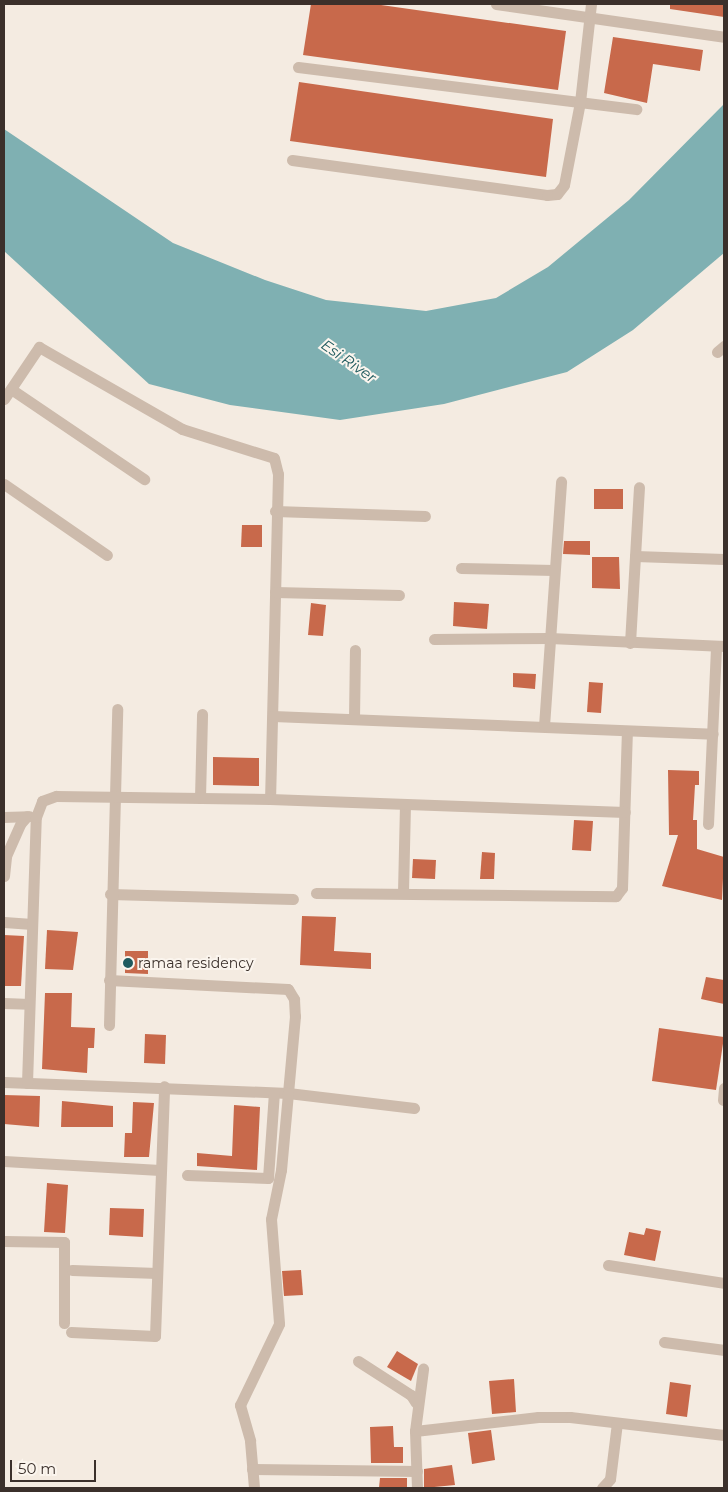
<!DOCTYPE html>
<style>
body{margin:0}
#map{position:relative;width:728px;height:1492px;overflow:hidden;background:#f4ebe1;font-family:Montserrat,sans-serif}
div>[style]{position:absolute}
.water>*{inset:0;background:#7fb0b2}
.building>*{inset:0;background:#c8694b}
.minor>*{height:11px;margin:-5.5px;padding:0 5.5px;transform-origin:5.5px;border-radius:5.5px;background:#cdbbac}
.dots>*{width:14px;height:14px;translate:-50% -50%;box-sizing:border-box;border:2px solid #fbf5ee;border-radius:50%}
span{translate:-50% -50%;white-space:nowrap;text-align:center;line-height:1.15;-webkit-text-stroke:4px #fbf5ee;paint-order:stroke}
.poi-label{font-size:14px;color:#3b302b}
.left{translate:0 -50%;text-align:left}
.water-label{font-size:15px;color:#1f5a5e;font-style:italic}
.frame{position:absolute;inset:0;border:5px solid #3b302b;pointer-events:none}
.scale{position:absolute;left:10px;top:1460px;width:86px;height:22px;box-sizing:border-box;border:2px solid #3b302b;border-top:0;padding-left:6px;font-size:15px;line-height:18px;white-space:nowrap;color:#3b302b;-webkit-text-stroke:4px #fbf5ee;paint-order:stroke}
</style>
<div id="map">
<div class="water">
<div style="clip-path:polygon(724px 104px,724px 253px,633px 330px,567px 372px,444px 404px,340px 420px,230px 405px,149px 384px,4px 251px,4px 129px,173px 243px,265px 280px,326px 300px,426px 311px,496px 298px,548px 267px,629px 200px)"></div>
</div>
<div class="building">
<div style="clip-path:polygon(311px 4px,374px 4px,566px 31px,558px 90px,303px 55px)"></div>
<div style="clip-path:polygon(670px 4px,724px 4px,724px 17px,670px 9px)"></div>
<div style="clip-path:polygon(613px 37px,703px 50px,700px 71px,653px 64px,647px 103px,604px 93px)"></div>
<div style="clip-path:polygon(299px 82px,553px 119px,546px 177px,290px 141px)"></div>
<div style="clip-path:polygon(594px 489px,623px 489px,623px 509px,594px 509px)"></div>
<div style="clip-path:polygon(242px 525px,262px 525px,262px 547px,241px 547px)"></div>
<div style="clip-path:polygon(564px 541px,590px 541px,590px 555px,563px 554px)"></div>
<div style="clip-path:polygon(592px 557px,619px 557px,620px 589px,592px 588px)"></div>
<div style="clip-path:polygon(454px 602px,489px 604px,487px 629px,453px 626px)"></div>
<div style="clip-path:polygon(311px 603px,326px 605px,323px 636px,308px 635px)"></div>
<div style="clip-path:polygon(513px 673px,536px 674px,535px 689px,513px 687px)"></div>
<div style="clip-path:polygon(589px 682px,603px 683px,601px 713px,587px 712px)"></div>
<div style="clip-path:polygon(213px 757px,259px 758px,259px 786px,213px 785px)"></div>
<div style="clip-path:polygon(668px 770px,699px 771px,699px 785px,695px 785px,693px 820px,697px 820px,697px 849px,724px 857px,722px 900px,662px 886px,678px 835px,669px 835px)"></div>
<div style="clip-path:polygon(574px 820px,593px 821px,591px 851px,572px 850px)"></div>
<div style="clip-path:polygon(482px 852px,495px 853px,494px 879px,480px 879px)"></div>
<div style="clip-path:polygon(413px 859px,436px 860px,435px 879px,412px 878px)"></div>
<div style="clip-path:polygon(302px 916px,336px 917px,334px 951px,371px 953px,371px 969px,300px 965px)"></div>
<div style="clip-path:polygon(47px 930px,78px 932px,73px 970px,45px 969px)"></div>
<div style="clip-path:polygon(4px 935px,24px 936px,21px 986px,4px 986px)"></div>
<div style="clip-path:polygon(125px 951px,148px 951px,148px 974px,125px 973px)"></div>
<div style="clip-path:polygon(706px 977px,724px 980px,724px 1004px,701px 999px)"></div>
<div style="clip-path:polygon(45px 993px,72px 993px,71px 1027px,95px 1028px,94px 1048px,88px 1048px,87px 1073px,42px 1069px)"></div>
<div style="clip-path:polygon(659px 1028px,724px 1037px,716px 1090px,652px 1081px)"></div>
<div style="clip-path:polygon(145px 1034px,166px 1035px,165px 1064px,144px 1063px)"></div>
<div style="clip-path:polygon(4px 1095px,40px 1096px,39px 1127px,4px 1124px)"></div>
<div style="clip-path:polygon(62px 1101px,113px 1106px,113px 1127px,61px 1127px)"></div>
<div style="clip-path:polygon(133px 1102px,154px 1103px,149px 1157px,124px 1157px,125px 1133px,132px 1133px)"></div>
<div style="clip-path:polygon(234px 1105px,260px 1107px,257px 1170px,197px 1166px,197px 1153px,232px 1156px)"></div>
<div style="clip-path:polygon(47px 1183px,68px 1185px,65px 1233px,44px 1232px)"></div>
<div style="clip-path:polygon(110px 1208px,144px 1209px,143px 1237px,109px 1235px)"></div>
<div style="clip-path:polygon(646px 1228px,661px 1231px,655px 1261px,624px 1255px,629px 1232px,644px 1235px)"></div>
<div style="clip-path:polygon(301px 1270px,303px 1295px,284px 1296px,282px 1271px)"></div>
<div style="clip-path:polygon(397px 1351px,418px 1364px,411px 1381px,387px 1367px)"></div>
<div style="clip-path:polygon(514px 1379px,516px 1412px,492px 1414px,489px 1381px)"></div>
<div style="clip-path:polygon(670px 1382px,691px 1385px,687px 1417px,666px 1414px)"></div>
<div style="clip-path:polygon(393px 1426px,394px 1447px,403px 1447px,403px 1463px,371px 1463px,370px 1427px)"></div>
<div style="clip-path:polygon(491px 1430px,495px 1460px,472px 1464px,468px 1433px)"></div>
<div style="clip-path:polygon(452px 1465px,455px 1485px,424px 1488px,424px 1469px)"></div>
<div style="clip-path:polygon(380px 1478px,407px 1478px,407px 1488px,379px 1488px)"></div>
</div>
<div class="minor">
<div style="left:496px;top:4px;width:230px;rotate:8.2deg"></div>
<div style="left:298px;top:67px;width:341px;rotate:7.1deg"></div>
<div style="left:292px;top:160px;width:257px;rotate:7.8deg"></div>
<div style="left:547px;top:195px;width:10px;rotate:-6deg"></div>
<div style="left:557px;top:194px;width:11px;rotate:-52deg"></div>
<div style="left:564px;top:185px;width:85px;rotate:-79.1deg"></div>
<div style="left:580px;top:102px;width:99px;rotate:-83.6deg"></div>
<div style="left:717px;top:352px;width:9px;rotate:-41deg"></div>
<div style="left:11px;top:389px;width:161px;rotate:34.1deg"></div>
<div style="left:4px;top:399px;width:63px;rotate:-56.1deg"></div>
<div style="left:39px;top:347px;width:165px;rotate:29.8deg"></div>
<div style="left:182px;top:429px;width:96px;rotate:17.5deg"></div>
<div style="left:274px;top:458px;width:16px;rotate:76deg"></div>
<div style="left:278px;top:474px;width:325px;rotate:91.4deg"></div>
<div style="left:4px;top:484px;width:125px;rotate:34.6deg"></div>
<div style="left:275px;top:511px;width:150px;rotate:1.9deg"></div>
<div style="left:635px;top:556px;width:89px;rotate:1.9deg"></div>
<div style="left:461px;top:568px;width:93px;rotate:1.2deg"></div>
<div style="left:275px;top:592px;width:124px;rotate:1.4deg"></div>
<div style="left:434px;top:639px;width:116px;rotate:-0.5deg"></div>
<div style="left:550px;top:638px;width:174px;rotate:2.6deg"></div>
<div style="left:630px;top:643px;width:156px;rotate:-86.7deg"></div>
<div style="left:273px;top:716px;width:440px;rotate:2.3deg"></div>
<div style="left:354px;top:719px;width:69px;rotate:-89.2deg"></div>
<div style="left:544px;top:726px;width:245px;rotate:-86deg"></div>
<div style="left:200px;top:798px;width:84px;rotate:-88.6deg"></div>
<div style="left:4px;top:817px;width:25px;rotate:-2deg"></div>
<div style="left:708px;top:824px;width:178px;rotate:-87.4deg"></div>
<div style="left:4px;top:876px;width:20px;rotate:-84deg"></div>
<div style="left:6px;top:856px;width:36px;rotate:-66deg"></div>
<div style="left:21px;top:823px;width:9px;rotate:-49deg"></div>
<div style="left:403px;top:892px;width:88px;rotate:-88.7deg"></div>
<div style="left:316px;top:893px;width:300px;rotate:0.6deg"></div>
<div style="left:616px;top:896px;width:10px;rotate:-53deg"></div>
<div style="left:622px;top:888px;width:155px;rotate:-88.2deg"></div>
<div style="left:110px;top:894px;width:183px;rotate:1.6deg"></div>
<div style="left:4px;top:922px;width:28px;rotate:4deg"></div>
<div style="left:109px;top:980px;width:179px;rotate:2.9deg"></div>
<div style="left:288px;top:989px;width:12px;rotate:59deg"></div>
<div style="left:294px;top:999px;width:17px;rotate:87deg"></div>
<div style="left:295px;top:1016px;width:77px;rotate:95.2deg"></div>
<div style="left:288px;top:1093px;width:127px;rotate:6.8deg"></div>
<div style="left:4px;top:1003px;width:25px;rotate:2deg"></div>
<div style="left:109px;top:1025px;width:316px;rotate:-88.5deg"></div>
<div style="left:4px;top:1082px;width:284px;rotate:2.2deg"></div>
<div style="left:288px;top:1093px;width:77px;rotate:95.2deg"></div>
<div style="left:281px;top:1170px;width:50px;rotate:101.5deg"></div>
<div style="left:271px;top:1219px;width:105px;rotate:85.6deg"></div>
<div style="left:279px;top:1324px;width:90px;rotate:115.7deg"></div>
<div style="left:240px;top:1405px;width:37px;rotate:74deg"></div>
<div style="left:250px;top:1441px;width:47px;rotate:85.1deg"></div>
<div style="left:27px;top:1083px;width:266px;rotate:-88.1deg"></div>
<div style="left:36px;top:817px;width:17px;rotate:-69deg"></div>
<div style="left:42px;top:801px;width:15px;rotate:-20deg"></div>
<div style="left:56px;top:796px;width:214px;rotate:0.8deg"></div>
<div style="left:270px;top:799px;width:355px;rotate:2.1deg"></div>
<div style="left:723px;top:1100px;width:12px;rotate:-85deg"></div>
<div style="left:4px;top:1161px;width:156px;rotate:3.3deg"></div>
<div style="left:187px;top:1175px;width:81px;rotate:2.1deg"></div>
<div style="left:268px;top:1178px;width:85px;rotate:-86deg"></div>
<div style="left:4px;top:1241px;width:60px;rotate:1deg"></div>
<div style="left:64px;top:1242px;width:81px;rotate:90deg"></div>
<div style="left:608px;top:1265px;width:117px;rotate:8.8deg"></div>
<div style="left:72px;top:1270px;width:85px;rotate:2deg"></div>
<div style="left:71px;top:1332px;width:84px;rotate:2.7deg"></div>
<div style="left:155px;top:1336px;width:250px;rotate:-87.9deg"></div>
<div style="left:664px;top:1342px;width:61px;rotate:7.6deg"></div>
<div style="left:358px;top:1361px;width:63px;rotate:32.7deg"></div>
<div style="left:411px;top:1395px;width:9px;rotate:58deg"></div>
<div style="left:415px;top:1431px;width:124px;rotate:-6.5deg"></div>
<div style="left:538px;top:1417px;width:32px"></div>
<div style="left:570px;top:1417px;width:155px;rotate:6.7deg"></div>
<div style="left:252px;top:1469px;width:165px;rotate:0.7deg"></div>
<div style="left:417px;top:1488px;width:57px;rotate:-92deg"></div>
<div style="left:415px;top:1431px;width:63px;rotate:-82.6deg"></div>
<div style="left:602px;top:1488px;width:12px;rotate:-48deg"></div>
<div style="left:610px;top:1479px;width:56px;rotate:-82.9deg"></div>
</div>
<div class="dots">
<div style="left:128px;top:963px;background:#1f5a5e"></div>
</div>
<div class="poi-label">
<span class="left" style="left:138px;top:963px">ramaa residency</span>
</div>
<div class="water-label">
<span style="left:349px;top:361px;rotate:35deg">Esi River</span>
</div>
<div class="frame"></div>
<div class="scale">50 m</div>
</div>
